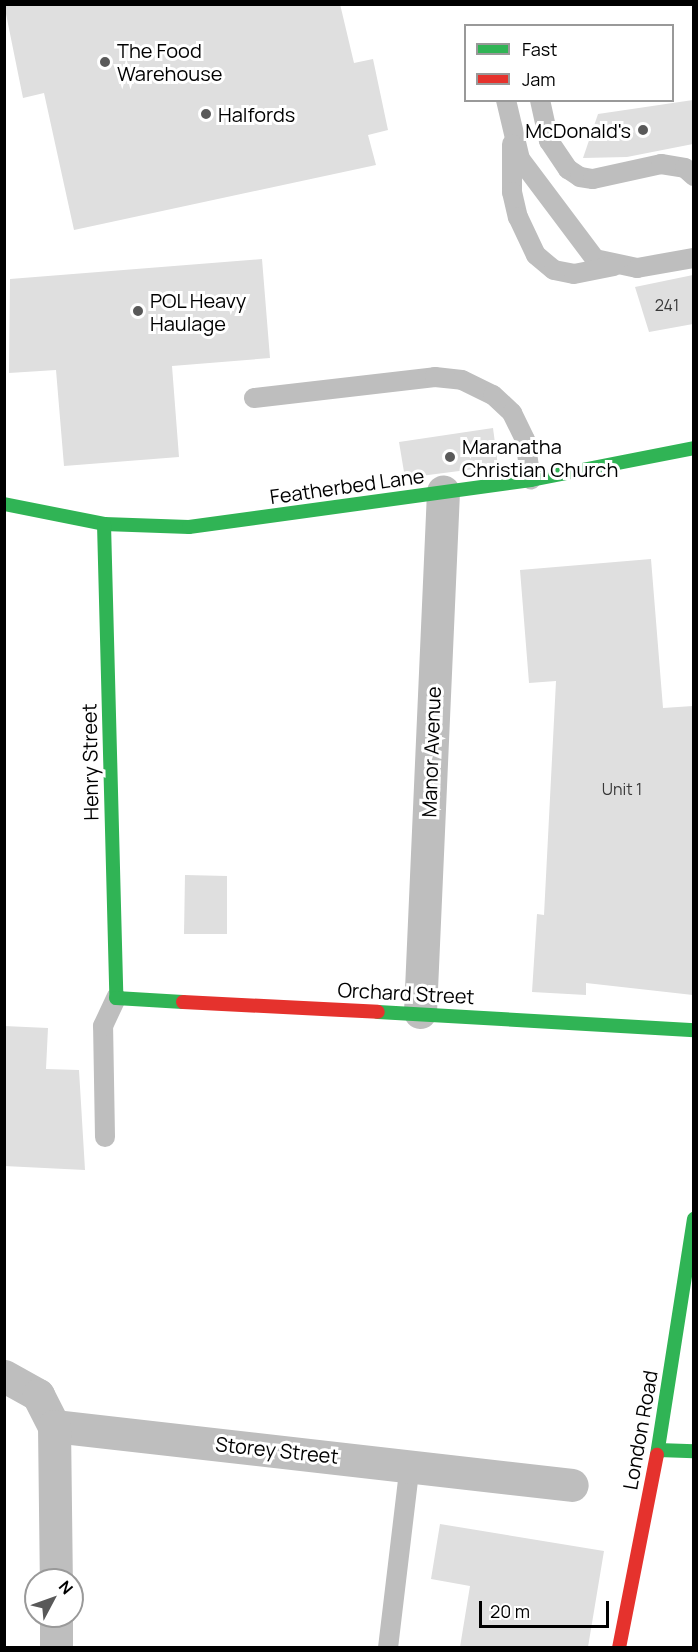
<!DOCTYPE html>
<style>
body{margin:0}
#map{position:relative;width:698px;height:1652px;overflow:hidden;background:#fff;font-family:Manrope,sans-serif}
div>[style]{position:absolute}
.building>*{inset:0;background:#dfdfdf}
.lane>*{height:20px;margin:-10px;padding:0 10px;transform-origin:10px;border-radius:10px;background:#bebebe}
.street>*{height:33px;margin:-16.5px;padding:0 16.5px;transform-origin:16.5px;border-radius:16.5px;background:#bebebe}
.fast>*{height:14px;margin:-7px;padding:0 7px;transform-origin:7px;border-radius:7px;background:#30b455}
.jam>*{height:14px;margin:-7px;padding:0 7px;transform-origin:7px;border-radius:7px;background:#e5322d}
.dots>*{width:16px;height:16px;translate:-50% -50%;box-sizing:border-box;border:3px solid #fff;border-radius:50%}
span{translate:-50% -50%;white-space:nowrap;text-align:center;line-height:1.15;-webkit-text-stroke:6px #fff;paint-order:stroke}
.number-label{font-size:16px;color:#383838}
.number-label span{-webkit-text-stroke-width:0}
.poi-label{font-size:20px;color:#000}
.left{translate:0 -50%;text-align:left}
.right{translate:-100% -50%;text-align:right}
.street-label{font-size:20px;color:#000}
.frame{position:absolute;inset:0;border:6px solid #000;pointer-events:none}
.legend{position:absolute;left:464px;top:24px;width:210px;height:78px;box-sizing:border-box;background:#fff;border:2px solid #999;margin:0;padding:8px 10px;list-style:none;font-size:18px;color:#000}
.legend li{display:flex;align-items:center;gap:12px;height:30px}
.legend b{width:30px;border:2px solid #999}
.north{position:absolute;left:24px;top:1568px;width:60px;height:60px;box-sizing:border-box;background:#fff;border:2px solid #999;border-radius:50%;rotate:49deg;font-size:16px;font-weight:700;line-height:24px;text-align:center;color:#000}
.north::after{content:'';display:block;margin:auto;width:21px;height:27px;background:#595959;clip-path:polygon(50% 0,100% 100%,50% 72%,0 100%)}
.scale{position:absolute;left:479px;top:1601px;width:130px;height:27px;box-sizing:border-box;border:3px solid #000;border-top:0;padding-left:8px;font-size:18px;line-height:21px;white-space:nowrap;color:#000;-webkit-text-stroke:4px #fff;paint-order:stroke}
</style>
<div id="map">
<div class="building">
<div style="clip-path:polygon(4px 4px,340px 4px,354px 63px,373px 59px,388px 130px,368px 135px,376px 165px,74px 230px,44px 93px,23px 98px)"></div>
<div style="clip-path:polygon(693px 100px,693px 144px,627px 157px,583px 158px,598px 114px)"></div>
<div style="clip-path:polygon(262px 259px,270px 358px,172px 366px,179px 457px,64px 466px,56px 370px,9px 373px,10px 279px)"></div>
<div style="clip-path:polygon(693px 275px,693px 324px,649px 332px,635px 287px)"></div>
<div style="clip-path:polygon(493px 428px,498px 466px,405px 478px,399px 442px)"></div>
<div style="clip-path:polygon(651px 559px,663px 708px,693px 706px,693px 995px,586px 983px,586px 995px,532px 992px,537px 914px,544px 915px,556px 681px,529px 683px,520px 570px)"></div>
<div style="clip-path:polygon(185px 875px,227px 876px,227px 934px,184px 934px)"></div>
<div style="clip-path:polygon(4px 1026px,48px 1028px,46px 1069px,79px 1070px,85px 1170px,4px 1166px)"></div>
<div style="clip-path:polygon(440px 1524px,604px 1551px,588px 1647px,460px 1647px,470px 1586px,431px 1579px)"></div>
</div>
<div class="lane">
<div style="left:506px;top:100px;width:61px;rotate:76.7deg"></div>
<div style="left:520px;top:159px;width:125px;rotate:53.1deg"></div>
<div style="left:595px;top:259px;width:43px;rotate:12.1deg"></div>
<div style="left:637px;top:268px;width:58px;rotate:-10deg"></div>
<div style="left:540px;top:100px;width:42px;rotate:77.6deg"></div>
<div style="left:549px;top:141px;width:34px;rotate:56deg"></div>
<div style="left:568px;top:169px;width:14px;rotate:34deg"></div>
<div style="left:580px;top:177px;width:13px;rotate:9deg"></div>
<div style="left:593px;top:179px;width:70px;rotate:-12.4deg"></div>
<div style="left:661px;top:164px;width:24px;rotate:9deg"></div>
<div style="left:685px;top:168px;width:12px;rotate:42deg"></div>
<div style="left:512px;top:144px;width:48px;rotate:90deg"></div>
<div style="left:512px;top:192px;width:26px;rotate:77deg"></div>
<div style="left:518px;top:217px;width:42px;rotate:64.7deg"></div>
<div style="left:536px;top:255px;width:23px;rotate:40deg"></div>
<div style="left:554px;top:270px;width:20px;rotate:11deg"></div>
<div style="left:574px;top:274px;width:41px;rotate:-11.3deg"></div>
<div style="left:254px;top:398px;width:182px;rotate:-6.6deg"></div>
<div style="left:435px;top:377px;width:27px;rotate:6deg"></div>
<div style="left:462px;top:380px;width:34px;rotate:26deg"></div>
<div style="left:493px;top:395px;width:26px;rotate:43deg"></div>
<div style="left:512px;top:413px;width:30px;rotate:64deg"></div>
<div style="left:525px;top:440px;width:40px;rotate:81.5deg"></div>
<div style="left:105px;top:1137px;width:111px;rotate:-91deg"></div>
<div style="left:103px;top:1026px;width:31px;rotate:-65deg"></div>
<div style="left:388px;top:1648px;width:185px;rotate:-83.2deg"></div>
</div>
<div class="street">
<div style="left:420px;top:1012px;width:521px;rotate:-87.47deg"></div>
<div style="left:4px;top:1376px;width:39px;rotate:29deg"></div>
<div style="left:38px;top:1395px;width:35px;rotate:63deg"></div>
<div style="left:54px;top:1426px;width:521px;rotate:6.5deg"></div>
<div style="left:54px;top:1426px;width:154px;rotate:89.3deg"></div>
<div style="left:56px;top:1616px;width:32px;rotate:90deg"></div>
</div>
<div class="fast">
<div style="left:4px;top:504px;width:102px;rotate:11.3deg"></div>
<div style="left:104px;top:524px;width:85px;rotate:2deg"></div>
<div style="left:189px;top:527px;width:345px;rotate:-7.8deg"></div>
<div style="left:531px;top:480px;width:166px;rotate:-11.1deg"></div>
<div style="left:104px;top:524px;width:474px;rotate:88.5deg"></div>
<div style="left:116px;top:998px;width:67px;rotate:3.4deg"></div>
<div style="left:378px;top:1012px;width:317px;rotate:3.3deg"></div>
<div style="left:658px;top:1450px;width:36px;rotate:2deg"></div>
<div style="left:657px;top:1455px;width:239px;rotate:-81.1deg"></div>
</div>
<div class="jam">
<div style="left:183px;top:1002px;width:195px;rotate:2.9deg"></div>
<div style="left:619px;top:1648px;width:197px;rotate:-78.9deg"></div>
</div>
<div class="dots">
<div style="left:105px;top:62px;background:#595959"></div>
<div style="left:206px;top:114px;background:#595959"></div>
<div style="left:643px;top:130px;background:#595959"></div>
<div style="left:138px;top:311px;background:#595959"></div>
<div style="left:450px;top:457px;background:#595959"></div>
</div>
<div class="number-label">
<span style="left:667px;top:305px">241</span>
<span style="left:622px;top:789px">Unit 1</span>
</div>
<div class="poi-label">
<span class="left" style="left:117px;top:62px">The Food<br>Warehouse</span>
<span class="left" style="left:218px;top:114px">Halfords</span>
<span class="right" style="left:631px;top:130px">McDonald's</span>
<span class="left" style="left:150px;top:312px">POL Heavy<br>Haulage</span>
<span class="left" style="left:462px;top:458px">Maranatha<br>Christian Church</span>
</div>
<div class="street-label">
<span style="left:347px;top:486px;rotate:-8deg">Featherbed Lane</span>
<span style="left:431px;top:752px;rotate:-88deg">Manor Avenue</span>
<span style="left:90px;top:762px;rotate:-91deg">Henry Street</span>
<span style="left:406px;top:993px;rotate:3deg">Orchard Street</span>
<span style="left:640px;top:1430px;rotate:-80deg">London Road</span>
<span style="left:277px;top:1450px;rotate:6deg">Storey Street</span>
</div>
<div class="frame"></div>
<ul class="legend">
<li><b style="height:8px;background:#30b455"></b>Fast</li>
<li><b style="height:8px;background:#e5322d"></b>Jam</li>
</ul>
<div class="north">N</div>
<div class="scale">20 m</div>
</div>
